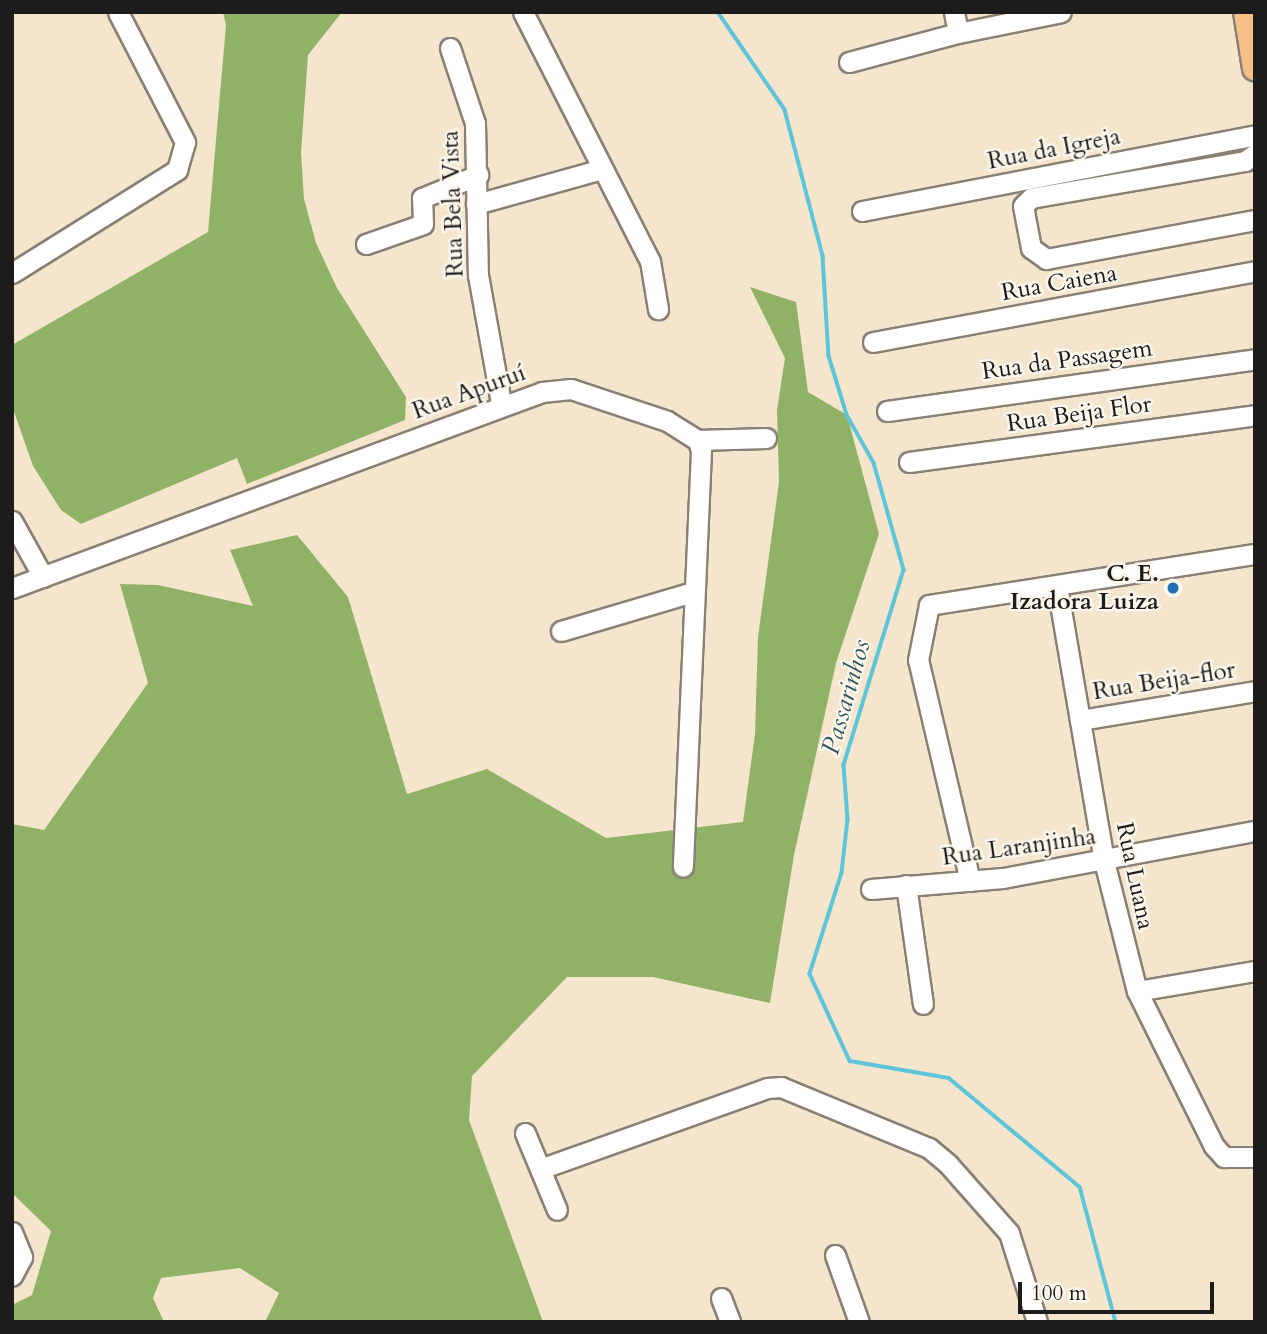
<!DOCTYPE html>
<meta charset="utf-8">
<style>
body{margin:0}
#map{position:relative;width:1267px;height:1334px;overflow:hidden;background:#f5e5cd;font-family:Cardo,serif}
div>[style]{position:absolute}
.forest>*{inset:0;background:#90b266}
.stream>*{height:3.5px;margin:-1.75px;padding:0 1.75px;transform-origin:1.75px;border-radius:1.75px;background:#5dc5d9}
.roads{filter:drop-shadow(2px 0 #888074) drop-shadow(-2px 0 #888074) drop-shadow(0 2px #888074) drop-shadow(0 -2px #888074)}
.minor>*{height:19px;margin:-9.5px;padding:0 9.5px;transform-origin:9.5px;border-radius:9.5px;background:#fff}
.major>*{height:24px;margin:-12px;padding:0 12px;transform-origin:12px;border-radius:12px;background:#f5bf86}
.dots>*{width:19px;height:19px;translate:-50% -50%;box-sizing:border-box;border:4px solid #fbf7ec;border-radius:50%}
span{translate:-50% -50%;white-space:nowrap;text-align:center;line-height:1.15;-webkit-text-stroke:5px #fbf7ec;paint-order:stroke}
.street-label{font-size:24px;color:#1c1c1c}
.poi-label{font-size:24px;color:#1c1c1c;font-weight:700}
.right{translate:-100% -50%;text-align:right}
.water-label{font-size:26px;color:#33575e;font-style:italic}
.frame{position:absolute;inset:0;border:14px solid #1c1c1c;pointer-events:none}
.scale{position:absolute;left:1018px;top:1282px;width:196px;height:32px;box-sizing:border-box;border:4px solid #1c1c1c;border-top:0;padding-left:9px;font-size:21px;line-height:24px;white-space:nowrap;color:#1c1c1c;-webkit-text-stroke:5px #fbf7ec;paint-order:stroke}
</style>
<div id="map">
<div class="forest">
<div style="clip-path:polygon(223px 12px,342px 12px,308px 55px,301px 152px,304px 199px,316px 243px,337px 288px,406px 397px,405px 420px,247px 484px,237px 458px,81px 524px,61px 510px,33px 466px,12px 406px,12px 345px,208px 232px,226px 25px)"></div>
<div style="clip-path:polygon(750px 287px,796px 302px,808px 392px,847px 415px,879px 534px,836px 663px,794px 855px,770px 1003px,653px 977px,567px 977px,472px 1076px,469px 1120px,543px 1322px,265px 1322px,279px 1293px,240px 1268px,161px 1278px,153px 1298px,164px 1322px,12px 1322px,12px 1305px,32px 1295px,51px 1231px,12px 1193px,12px 824px,44px 830px,148px 683px,120px 584px,158px 585px,253px 606px,230px 550px,297px 535px,348px 597px,407px 794px,487px 769px,606px 838px,743px 822px,755px 734px,758px 637px,779px 482px,777px 410px,785px 358px)"></div>
</div>
<div class="stream">
<div style="left:718px;top:12px;width:119px;rotate:55.6deg"></div>
<div style="left:785px;top:110px;width:151px;rotate:75.4deg"></div>
<div style="left:823px;top:256px;width:100px;rotate:86.6deg"></div>
<div style="left:829px;top:356px;width:62px;rotate:73deg"></div>
<div style="left:847px;top:415px;width:55px;rotate:60.6deg"></div>
<div style="left:874px;top:463px;width:111px;rotate:74.3deg"></div>
<div style="left:904px;top:570px;width:204px;rotate:107.1deg"></div>
<div style="left:844px;top:765px;width:54px;rotate:85.8deg"></div>
<div style="left:848px;top:819px;width:54px;rotate:96.3deg"></div>
<div style="left:842px;top:873px;width:106px;rotate:107.6deg"></div>
<div style="left:810px;top:974px;width:96px;rotate:65.3deg"></div>
<div style="left:850px;top:1061px;width:100px;rotate:9.7deg"></div>
<div style="left:949px;top:1078px;width:170px;rotate:39.8deg"></div>
<div style="left:1080px;top:1187px;width:140px;rotate:75.1deg"></div>
</div>
<div class="roads">
<div class="minor">
<div style="left:523px;top:12px;width:280px;rotate:63deg"></div>
<div style="left:650px;top:261px;width:49px;rotate:80.5deg"></div>
<div style="left:954px;top:12px;width:21px;rotate:79deg"></div>
<div style="left:450px;top:48px;width:79px;rotate:71.6deg"></div>
<div style="left:475px;top:123px;width:152px;rotate:88.9deg"></div>
<div style="left:478px;top:275px;width:130px;rotate:79.8deg"></div>
<div style="left:849px;top:62px;width:113px;rotate:-14.9deg"></div>
<div style="left:958px;top:33px;width:105px;rotate:-11.5deg"></div>
<div style="left:1255px;top:154px;width:12px;rotate:145deg"></div>
<div style="left:1245px;top:161px;width:217px;rotate:170.2deg"></div>
<div style="left:1031px;top:198px;width:11px;rotate:135deg"></div>
<div style="left:1023px;top:206px;width:43px;rotate:79.2deg"></div>
<div style="left:1031px;top:248px;width:19px;rotate:36deg"></div>
<div style="left:1046px;top:259px;width:213px;rotate:-10.6deg"></div>
<div style="left:476px;top:204px;width:131px;rotate:-15.5deg"></div>
<div style="left:862px;top:211px;width:400px;rotate:-10.9deg"></div>
<div style="left:366px;top:244px;width:60px;rotate:-19.3deg"></div>
<div style="left:423px;top:224px;width:26px;rotate:-92deg"></div>
<div style="left:422px;top:198px;width:61px;rotate:-22.3deg"></div>
<div style="left:12px;top:273px;width:195px;rotate:-32deg"></div>
<div style="left:177px;top:170px;width:29px;rotate:-74deg"></div>
<div style="left:185px;top:142px;width:146px;rotate:-117.3deg"></div>
<div style="left:873px;top:342px;width:389px;rotate:-10.5deg"></div>
<div style="left:887px;top:411px;width:372px;rotate:-8deg"></div>
<div style="left:698px;top:440px;width:68px;rotate:-1.7deg"></div>
<div style="left:909px;top:462px;width:349px;rotate:-7.7deg"></div>
<div style="left:12px;top:521px;width:64px;rotate:61deg"></div>
<div style="left:1057px;top:586px;width:279px;rotate:80.3deg"></div>
<div style="left:1104px;top:861px;width:134px;rotate:75.8deg"></div>
<div style="left:1137px;top:991px;width:173px;rotate:63.6deg"></div>
<div style="left:1214px;top:1146px;width:15px;rotate:48deg"></div>
<div style="left:1224px;top:1157px;width:31px"></div>
<div style="left:12px;top:588px;width:565px;rotate:-20.29deg"></div>
<div style="left:542px;top:392px;width:29px;rotate:-6deg"></div>
<div style="left:571px;top:389px;width:101px;rotate:18.4deg"></div>
<div style="left:667px;top:421px;width:36px;rotate:32deg"></div>
<div style="left:698px;top:440px;width:11px;rotate:75deg"></div>
<div style="left:701px;top:451px;width:416px;rotate:92.5deg"></div>
<div style="left:561px;top:631px;width:138px;rotate:-16.5deg"></div>
<div style="left:1080px;top:720px;width:177px;rotate:-9.4deg"></div>
<div style="left:970px;top:881px;width:227px;rotate:-103.2deg"></div>
<div style="left:918px;top:660px;width:56px;rotate:-78.7deg"></div>
<div style="left:929px;top:605px;width:330px;rotate:-8.9deg"></div>
<div style="left:906px;top:885px;width:120px;rotate:81.9deg"></div>
<div style="left:871px;top:889px;width:132px;rotate:-4.8deg"></div>
<div style="left:1003px;top:878px;width:256px;rotate:-10.6deg"></div>
<div style="left:1137px;top:991px;width:120px;rotate:-9.6deg"></div>
<div style="left:525px;top:1133px;width:83px;rotate:67.4deg"></div>
<div style="left:540px;top:1169px;width:241px;rotate:-19.6deg"></div>
<div style="left:767px;top:1088px;width:14px;rotate:-4deg"></div>
<div style="left:781px;top:1087px;width:160px;rotate:22.4deg"></div>
<div style="left:929px;top:1148px;width:25px;rotate:40deg"></div>
<div style="left:948px;top:1164px;width:92px;rotate:48.5deg"></div>
<div style="left:1009px;top:1233px;width:93px;rotate:72.5deg"></div>
<div style="left:12px;top:1232px;width:27px;rotate:68deg"></div>
<div style="left:22px;top:1257px;width:21px;rotate:118deg"></div>
<div style="left:835px;top:1255px;width:71px;rotate:70.3deg"></div>
<div style="left:721px;top:1298px;width:26px;rotate:69deg"></div>
</div>
<div class="major">
<div style="left:1246px;top:12px;width:57px;rotate:80.9deg"></div>
</div>
</div>
<div class="dots">
<div style="left:1173px;top:588px;background:#1f6fb2"></div>
</div>
<div class="street-label">
<span style="left:1054px;top:149px;rotate:-11deg">Rua da Igreja</span>
<span style="left:453px;top:204px;rotate:-92deg">Rua Bela Vista</span>
<span style="left:1059px;top:283px;rotate:-10deg">Rua Caiena</span>
<span style="left:1067px;top:360px;rotate:-8deg">Rua da Passagem</span>
<span style="left:469px;top:392px;rotate:-20deg">Rua Apuruí</span>
<span style="left:1079px;top:414px;rotate:-8deg">Rua Beija Flor</span>
<span style="left:1164px;top:681px;rotate:-9deg">Rua Beija-flor</span>
<span style="left:1019px;top:847px;rotate:-8deg">Rua Laranjinha</span>
<span style="left:1135px;top:876px;rotate:78deg">Rua Luana</span>
</div>
<div class="poi-label">
<span class="right" style="left:1159px;top:588px">C. E.<br>Izadora Luiza</span>
</div>
<div class="water-label">
<span style="left:846px;top:697px;rotate:-74deg">Passarinhos</span>
</div>
<div class="frame"></div>
<div class="scale">100 m</div>
</div>
